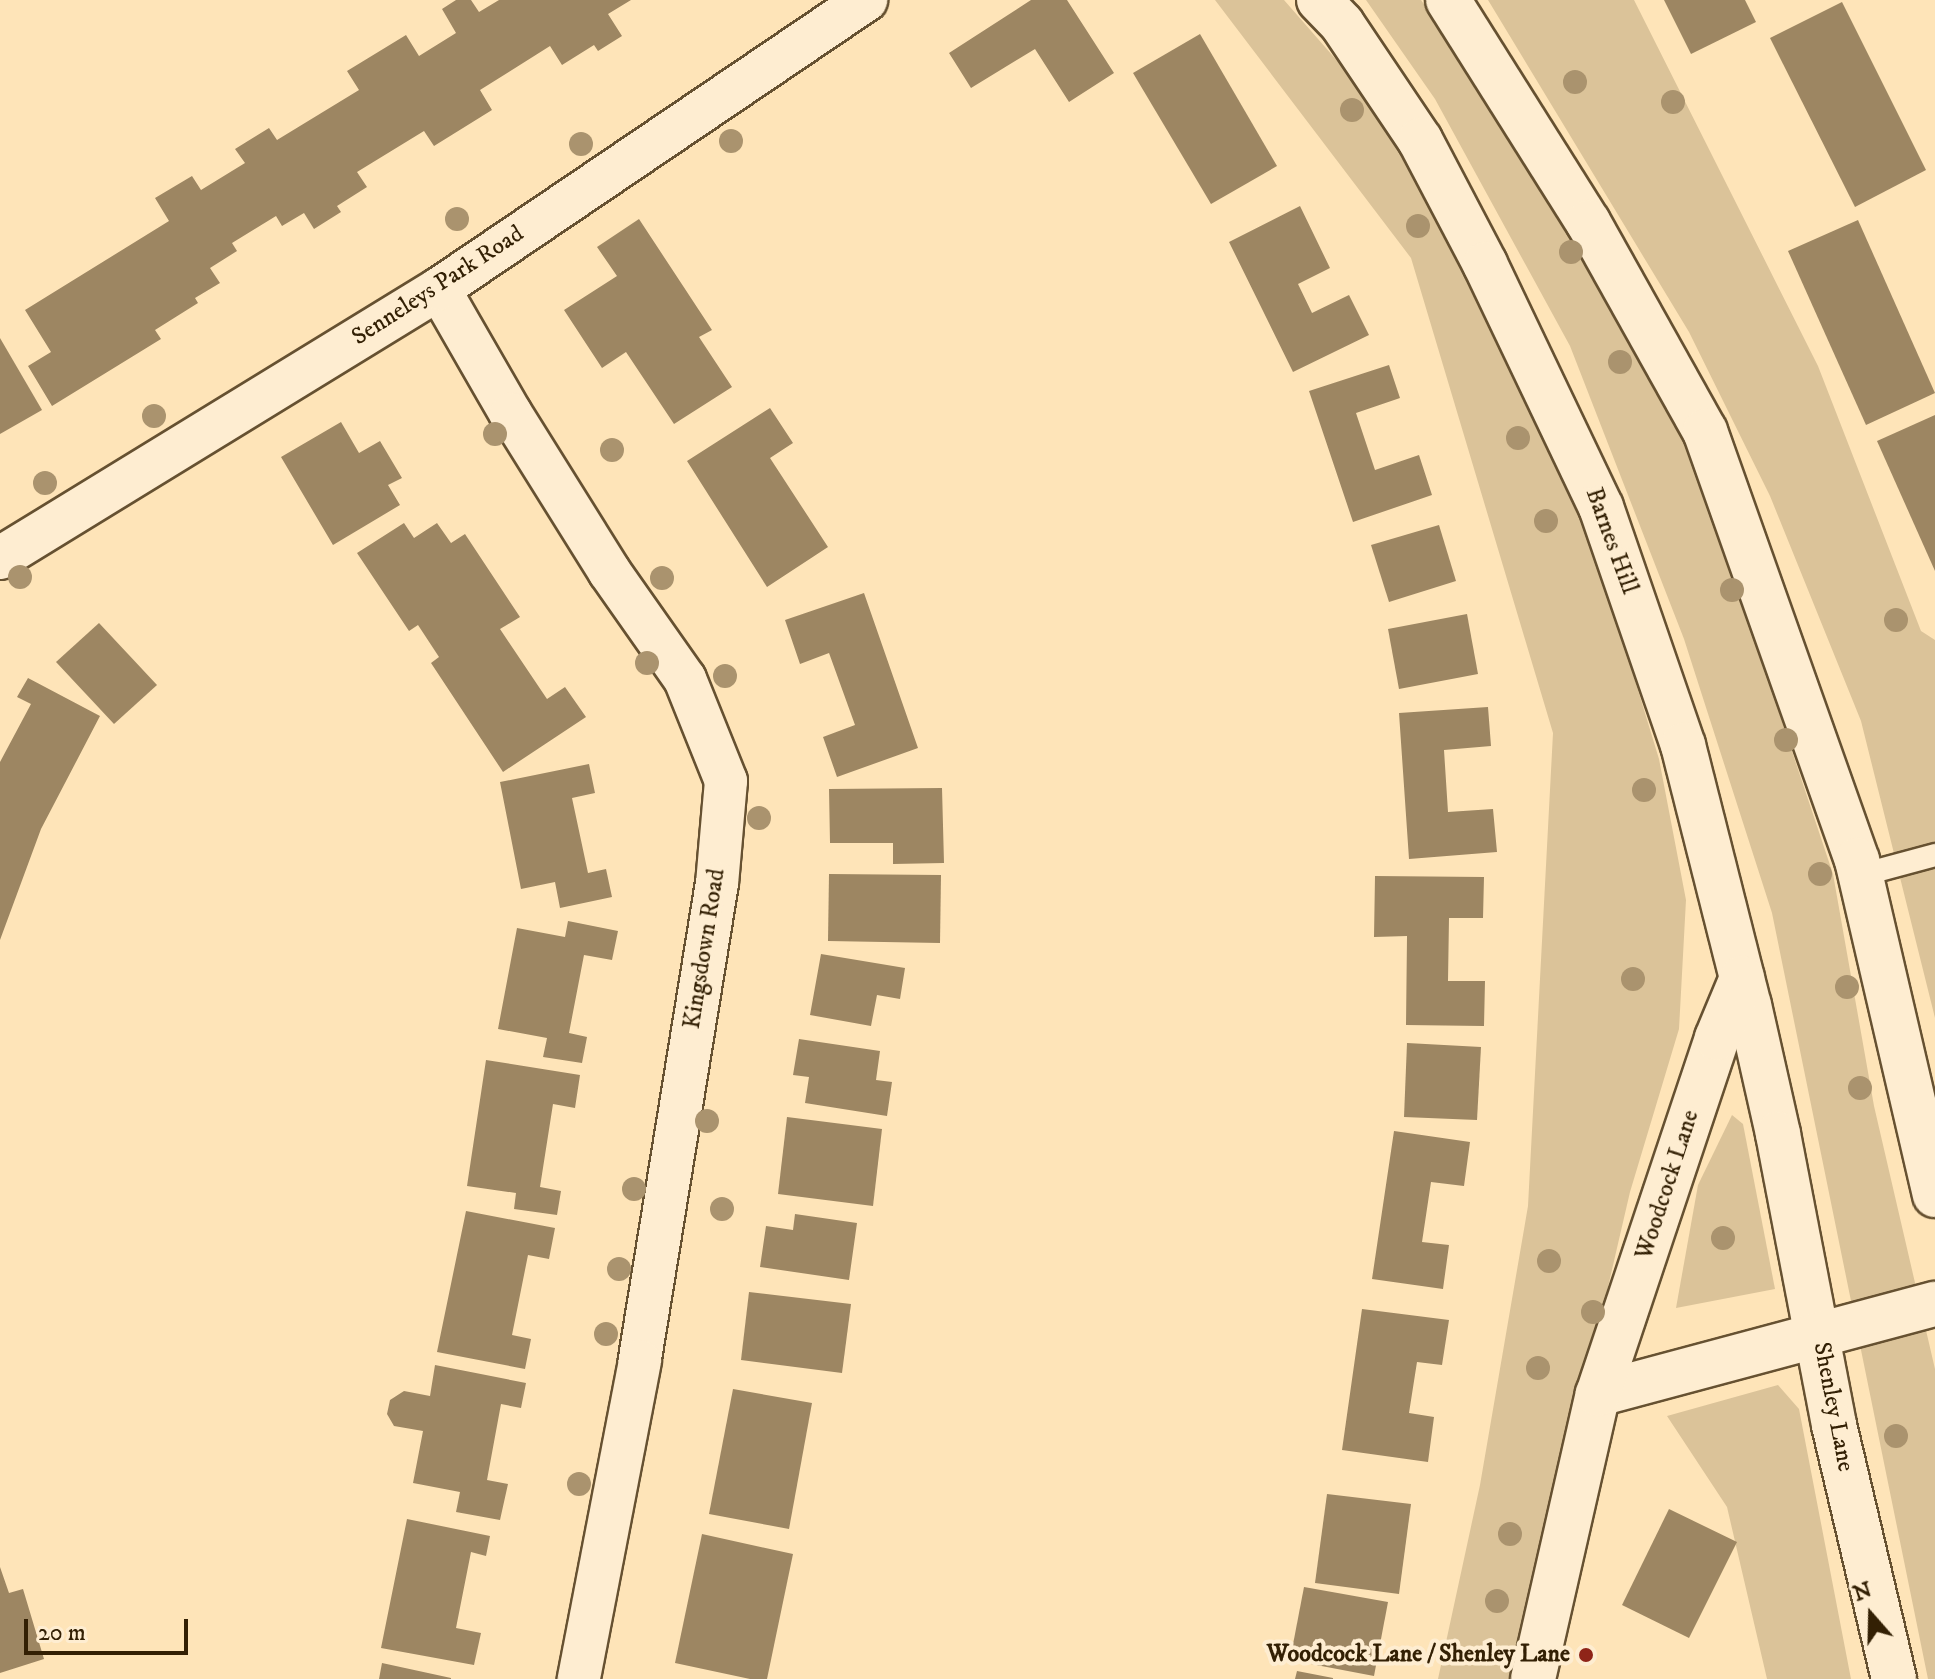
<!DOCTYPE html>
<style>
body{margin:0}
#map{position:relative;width:1935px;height:1679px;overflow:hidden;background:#fee4b8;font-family:"IM FELL DW Pica",serif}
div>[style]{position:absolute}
.green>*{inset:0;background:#dbc399}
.building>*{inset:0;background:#9d8662}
.roads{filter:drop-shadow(2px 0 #665131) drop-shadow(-2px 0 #665131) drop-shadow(0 2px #665131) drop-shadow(0 -2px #665131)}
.lane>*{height:22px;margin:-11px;padding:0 11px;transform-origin:11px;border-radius:11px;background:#feedd1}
.street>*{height:42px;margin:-21px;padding:0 21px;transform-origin:21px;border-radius:21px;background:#feedd1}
.secondary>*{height:44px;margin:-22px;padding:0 22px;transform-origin:22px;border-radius:22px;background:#feedd1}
.trees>*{width:24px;height:24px;margin:-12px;border-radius:50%;background:#aa936e}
.dots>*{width:22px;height:22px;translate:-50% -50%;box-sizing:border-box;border:4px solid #feedd1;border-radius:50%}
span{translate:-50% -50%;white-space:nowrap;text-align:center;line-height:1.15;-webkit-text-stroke:8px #feedd1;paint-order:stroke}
.street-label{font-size:24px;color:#332004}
.poi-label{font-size:24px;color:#332004;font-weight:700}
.right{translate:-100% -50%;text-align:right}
.north{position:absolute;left:1831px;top:1575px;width:80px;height:80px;-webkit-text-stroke:6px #feedd1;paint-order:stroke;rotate:340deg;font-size:22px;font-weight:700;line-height:32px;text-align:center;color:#332004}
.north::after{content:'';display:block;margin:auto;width:28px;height:36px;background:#332004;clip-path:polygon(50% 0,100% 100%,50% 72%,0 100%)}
.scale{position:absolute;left:24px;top:1619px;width:164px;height:36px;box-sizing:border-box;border:4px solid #332004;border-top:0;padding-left:10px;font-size:24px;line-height:28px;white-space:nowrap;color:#332004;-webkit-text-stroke:6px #feedd1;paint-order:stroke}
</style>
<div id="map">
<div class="green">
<div style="clip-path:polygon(1215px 0,1284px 0,1346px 71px,1457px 239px,1585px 516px,1659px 759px,1686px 900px,1679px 1029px,1630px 1192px,1517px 1679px,1438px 1679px,1480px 1485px,1528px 1206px,1553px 733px,1411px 258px)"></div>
<div style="clip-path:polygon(1366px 0,1421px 0,1573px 226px,1682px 422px,1833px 874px,1874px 1106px,1935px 1369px,1935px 1679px,1928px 1679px,1772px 913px,1684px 639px,1570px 346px,1435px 99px)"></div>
<div style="clip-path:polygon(1488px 0,1634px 0,1818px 366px,1921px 631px,1935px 640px,1935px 1018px,1861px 721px,1770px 496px,1689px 332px)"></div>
<div style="clip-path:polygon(1732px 1115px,1743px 1124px,1775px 1289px,1676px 1308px,1698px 1185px)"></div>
<div style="clip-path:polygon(1778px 1385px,1799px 1409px,1851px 1679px,1767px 1679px,1727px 1507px,1667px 1416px)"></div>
</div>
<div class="building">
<div style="clip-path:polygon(456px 0,471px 0,479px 12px,499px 0,631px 0,608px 14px,622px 36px,598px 51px,594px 45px,562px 65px,550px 46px,480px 90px,492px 110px,434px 146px,424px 131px,357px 172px,367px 187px,337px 206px,341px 212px,314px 229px,304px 213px,282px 226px,276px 216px,232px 243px,237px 251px,210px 268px,220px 283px,195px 298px,198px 303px,155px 330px,161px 339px,52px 406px,28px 366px,51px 352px,25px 310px,169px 221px,155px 198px,192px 176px,201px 190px,245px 163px,235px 149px,269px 128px,277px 140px,359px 90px,347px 71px,406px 35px,419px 56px,456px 33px,442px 9px)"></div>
<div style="clip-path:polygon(1031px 0,1067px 0,1114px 73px,1069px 102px,1035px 49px,971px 88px,949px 53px)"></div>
<div style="clip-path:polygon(1664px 0,1745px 0,1756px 22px,1691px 54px)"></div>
<div style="clip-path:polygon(1842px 2px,1926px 170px,1855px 207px,1770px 38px)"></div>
<div style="clip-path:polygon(1200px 34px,1277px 166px,1211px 204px,1133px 73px)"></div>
<div style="clip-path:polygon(1300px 206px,1330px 268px,1298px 284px,1312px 313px,1349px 295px,1369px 335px,1293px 372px,1229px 242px)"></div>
<div style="clip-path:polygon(639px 219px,712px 330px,699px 337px,732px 387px,674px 424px,626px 352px,602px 368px,564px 310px,617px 276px,597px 247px)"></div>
<div style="clip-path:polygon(1858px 220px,1935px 393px,1866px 425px,1788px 251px)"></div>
<div style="clip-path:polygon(0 338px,42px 410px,0 434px)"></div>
<div style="clip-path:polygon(1389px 365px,1400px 398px,1356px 413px,1375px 470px,1419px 455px,1432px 495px,1353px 522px,1309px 391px)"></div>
<div style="clip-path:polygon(770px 408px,793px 443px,770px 458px,828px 547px,767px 587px,687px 461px)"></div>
<div style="clip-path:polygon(1935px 415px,1935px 571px,1877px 441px)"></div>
<div style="clip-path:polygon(341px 422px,359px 453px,380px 441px,402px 478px,388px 485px,400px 505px,333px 545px,281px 457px)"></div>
<div style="clip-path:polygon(404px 523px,414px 538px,437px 523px,451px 543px,465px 534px,520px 617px,500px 629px,547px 699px,565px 687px,586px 717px,503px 772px,431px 663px,439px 657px,418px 625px,409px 631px,357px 553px)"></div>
<div style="clip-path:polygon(1439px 525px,1456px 581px,1389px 602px,1371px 545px)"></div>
<div style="clip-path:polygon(864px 593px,918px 748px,837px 777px,823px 737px,855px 725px,829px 653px,800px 664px,785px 620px)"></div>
<div style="clip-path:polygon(1467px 614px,1478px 674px,1399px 689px,1388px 629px)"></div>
<div style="clip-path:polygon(99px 623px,157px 685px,114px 724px,56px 662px)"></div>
<div style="clip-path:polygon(28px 678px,100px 716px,41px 829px,0 940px,0 762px,31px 704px,17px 697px)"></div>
<div style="clip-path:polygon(1488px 707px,1491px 746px,1444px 750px,1448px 812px,1493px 809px,1497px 852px,1409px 859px,1399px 713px)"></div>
<div style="clip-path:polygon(589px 764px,595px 793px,572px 798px,588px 873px,606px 869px,612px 897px,560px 908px,555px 882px,521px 889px,500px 782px)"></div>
<div style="clip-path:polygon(942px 788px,944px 863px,893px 864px,893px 843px,830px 843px,829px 789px)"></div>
<div style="clip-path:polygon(829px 874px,941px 875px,940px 943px,828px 941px)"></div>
<div style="clip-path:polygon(1375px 876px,1484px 877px,1483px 918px,1449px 918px,1448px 981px,1485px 981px,1484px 1026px,1406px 1025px,1407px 936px,1374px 937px)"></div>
<div style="clip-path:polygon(568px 921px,618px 931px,612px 960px,584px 955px,569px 1033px,587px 1037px,582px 1063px,543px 1057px,547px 1038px,498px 1029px,517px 928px,565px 937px)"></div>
<div style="clip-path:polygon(821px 954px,905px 968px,900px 999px,877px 995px,871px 1026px,810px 1015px)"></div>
<div style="clip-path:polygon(799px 1039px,880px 1051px,876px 1080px,892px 1082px,887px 1116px,805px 1103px,809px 1077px,793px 1075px)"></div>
<div style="clip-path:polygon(1407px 1043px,1481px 1047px,1477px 1120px,1404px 1117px)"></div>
<div style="clip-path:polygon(486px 1060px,580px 1075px,575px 1108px,553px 1104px,540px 1187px,561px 1191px,557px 1215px,514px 1209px,516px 1193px,467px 1186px)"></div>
<div style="clip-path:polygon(787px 1117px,882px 1129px,873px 1206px,778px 1194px)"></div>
<div style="clip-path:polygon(1394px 1131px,1470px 1142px,1464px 1186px,1431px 1182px,1422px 1242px,1449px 1245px,1443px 1289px,1372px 1279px)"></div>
<div style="clip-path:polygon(466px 1211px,555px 1228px,549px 1259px,528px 1255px,512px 1335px,531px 1339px,525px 1369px,437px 1352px)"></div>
<div style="clip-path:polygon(795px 1214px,857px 1223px,849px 1280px,760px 1267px,766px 1226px,793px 1230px)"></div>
<div style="clip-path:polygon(749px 1292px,851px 1304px,842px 1373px,741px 1360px)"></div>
<div style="clip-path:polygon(1362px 1309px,1449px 1320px,1442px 1365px,1417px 1362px,1409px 1413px,1434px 1417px,1428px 1462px,1342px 1450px)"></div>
<div style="clip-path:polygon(435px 1365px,526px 1383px,521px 1408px,501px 1404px,487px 1480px,508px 1484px,500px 1520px,456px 1512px,460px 1492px,413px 1483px,423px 1431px,394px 1426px,387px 1414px,390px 1400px,404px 1391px,430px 1396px)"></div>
<div style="clip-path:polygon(733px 1389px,812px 1403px,789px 1529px,709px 1514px)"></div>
<div style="clip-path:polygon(1327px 1494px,1411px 1504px,1399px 1594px,1315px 1583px)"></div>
<div style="clip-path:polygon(1669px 1509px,1737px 1542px,1689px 1638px,1622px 1605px)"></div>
<div style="clip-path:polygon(407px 1519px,490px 1536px,486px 1556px,471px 1552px,456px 1628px,481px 1633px,474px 1665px,381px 1648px)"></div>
<div style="clip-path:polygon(702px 1534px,793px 1554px,767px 1679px,750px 1679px,675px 1663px)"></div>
<div style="clip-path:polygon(0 1567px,9px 1593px,23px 1589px,44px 1659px,0 1673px)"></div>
<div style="clip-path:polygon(1304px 1587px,1388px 1602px,1374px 1676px,1290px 1660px)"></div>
<div style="clip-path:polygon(382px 1663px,451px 1678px,451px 1679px,379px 1679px)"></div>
<div style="clip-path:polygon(1297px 1671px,1333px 1678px,1333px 1679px,1295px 1679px)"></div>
</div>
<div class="roads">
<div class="lane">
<div style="left:1861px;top:875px;width:77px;rotate:-15.1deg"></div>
</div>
<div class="street">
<div style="left:439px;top:289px;width:144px;rotate:60.1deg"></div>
<div style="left:511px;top:414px;width:185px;rotate:58deg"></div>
<div style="left:609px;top:571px;width:132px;rotate:54.9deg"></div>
<div style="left:685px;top:679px;width:110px;rotate:68.1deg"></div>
<div style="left:726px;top:781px;width:102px;rotate:95deg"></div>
<div style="left:717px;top:883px;width:484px;rotate:99.2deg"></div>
<div style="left:640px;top:1361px;width:324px;rotate:100.9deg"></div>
<div style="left:0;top:558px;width:515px;rotate:-31.5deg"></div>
<div style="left:439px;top:289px;width:516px;rotate:-34.09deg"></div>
</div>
<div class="secondary">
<div style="left:1319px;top:0;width:33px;rotate:46deg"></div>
<div style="left:1342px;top:24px;width:140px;rotate:56.1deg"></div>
<div style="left:1420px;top:140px;width:140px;rotate:62.3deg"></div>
<div style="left:1485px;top:264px;width:269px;rotate:64.5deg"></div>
<div style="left:1601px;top:507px;width:252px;rotate:71deg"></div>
<div style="left:1683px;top:745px;width:268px;rotate:75.8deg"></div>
<div style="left:1749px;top:1005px;width:132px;rotate:77.3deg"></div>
<div style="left:1778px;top:1134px;width:296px;rotate:79.1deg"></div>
<div style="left:1834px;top:1425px;width:261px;rotate:76.7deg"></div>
<div style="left:1448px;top:0;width:262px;rotate:57.8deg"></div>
<div style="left:1588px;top:222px;width:240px;rotate:60.8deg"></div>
<div style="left:1705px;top:431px;width:455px;rotate:70.5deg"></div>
<div style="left:1857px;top:860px;width:344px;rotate:76.9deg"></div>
<div style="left:1598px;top:1394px;width:349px;rotate:-15deg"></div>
<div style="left:1533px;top:1679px;width:292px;rotate:-77.2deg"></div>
<div style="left:1598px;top:1394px;width:375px;rotate:-71.5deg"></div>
<div style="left:1717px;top:1038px;width:65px;rotate:-67.4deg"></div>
</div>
</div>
<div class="trees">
<div style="left:1575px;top:82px"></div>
<div style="left:1673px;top:102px"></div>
<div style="left:1352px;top:110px"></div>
<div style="left:731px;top:141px"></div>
<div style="left:581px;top:144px"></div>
<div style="left:457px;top:219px"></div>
<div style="left:1418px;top:226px"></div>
<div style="left:1571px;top:252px"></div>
<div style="left:1620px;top:362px"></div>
<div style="left:154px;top:416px"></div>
<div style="left:495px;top:434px"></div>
<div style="left:1518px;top:438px"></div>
<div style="left:612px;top:450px"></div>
<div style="left:45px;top:483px"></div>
<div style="left:1546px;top:521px"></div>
<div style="left:20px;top:577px"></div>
<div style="left:662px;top:578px"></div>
<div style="left:1732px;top:590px"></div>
<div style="left:1896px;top:620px"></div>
<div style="left:647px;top:663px"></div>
<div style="left:725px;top:676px"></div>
<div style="left:1786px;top:740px"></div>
<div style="left:1644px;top:790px"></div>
<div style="left:759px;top:818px"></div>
<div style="left:1820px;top:874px"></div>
<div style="left:1633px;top:979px"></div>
<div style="left:1847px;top:987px"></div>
<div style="left:1860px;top:1088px"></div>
<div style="left:707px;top:1121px"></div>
<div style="left:634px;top:1189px"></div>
<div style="left:722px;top:1209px"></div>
<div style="left:1723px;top:1238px"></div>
<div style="left:1549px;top:1261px"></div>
<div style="left:619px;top:1269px"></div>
<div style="left:1593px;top:1312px"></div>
<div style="left:606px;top:1334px"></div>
<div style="left:1538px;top:1368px"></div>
<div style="left:1896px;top:1436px"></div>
<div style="left:579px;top:1484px"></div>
<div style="left:1510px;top:1534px"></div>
<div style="left:1497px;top:1601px"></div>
</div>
<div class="dots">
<div style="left:1586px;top:1655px;background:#8f2418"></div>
</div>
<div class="street-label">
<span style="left:438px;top:286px;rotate:-33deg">Senneleys Park Road</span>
<span style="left:1611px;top:541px;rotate:70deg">Barnes Hill</span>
<span style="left:705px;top:949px;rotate:-81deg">Kingsdown Road</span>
<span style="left:1668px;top:1185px;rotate:-72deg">Woodcock Lane</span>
<span style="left:1833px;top:1407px;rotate:79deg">Shenley Lane</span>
</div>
<div class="poi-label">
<span class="right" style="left:1570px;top:1655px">Woodcock Lane / Shenley Lane</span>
</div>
<div class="north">N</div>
<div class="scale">20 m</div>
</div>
